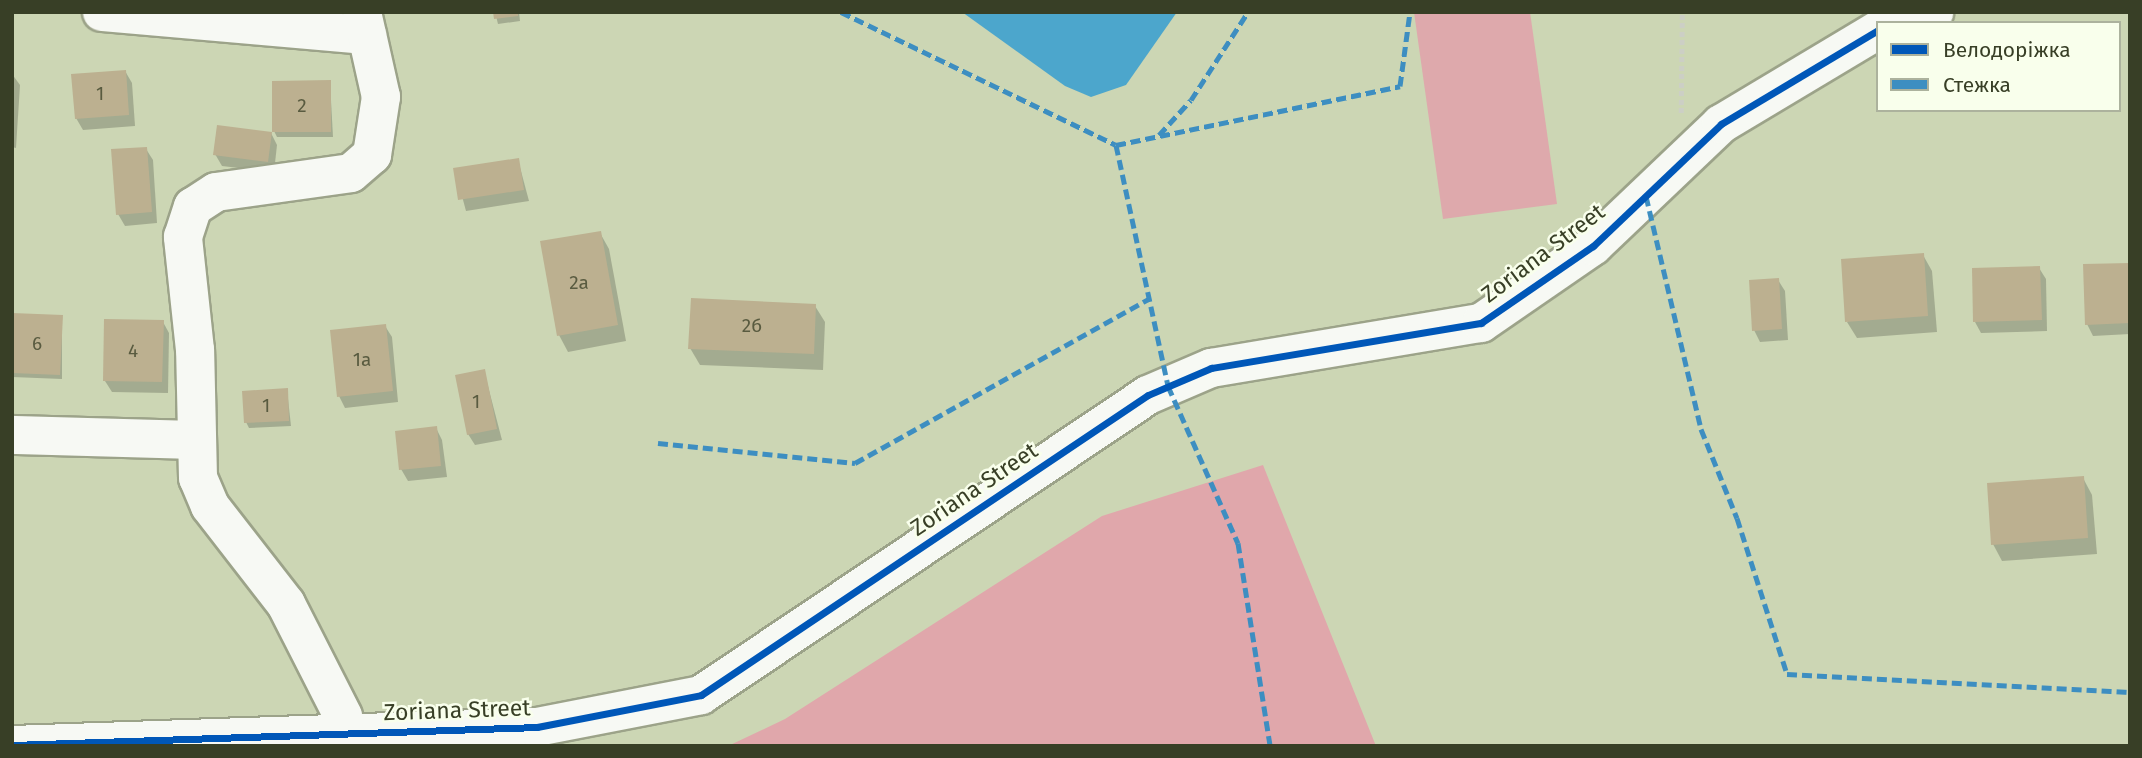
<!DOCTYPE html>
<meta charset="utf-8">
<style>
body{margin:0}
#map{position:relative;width:2142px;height:758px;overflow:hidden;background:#ccd6b4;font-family:"Fira Sans",sans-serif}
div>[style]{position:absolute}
.green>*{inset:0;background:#dea9ac}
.forest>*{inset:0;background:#e0a7ab}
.water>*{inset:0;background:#4ca6cc}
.shadow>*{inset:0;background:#0003}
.building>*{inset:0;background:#bcb090}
.path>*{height:4.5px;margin-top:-2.25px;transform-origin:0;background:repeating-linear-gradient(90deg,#cccfc5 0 5px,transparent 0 8.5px)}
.roads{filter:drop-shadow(2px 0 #9ca389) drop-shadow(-2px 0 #9ca389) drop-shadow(0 2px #9ca389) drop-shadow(0 -2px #9ca389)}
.minor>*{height:38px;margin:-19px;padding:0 19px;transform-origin:19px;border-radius:19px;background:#f7f9f4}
.quiet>*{height:5px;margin-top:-2.5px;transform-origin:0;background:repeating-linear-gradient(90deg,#3d8ec1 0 10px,transparent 0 15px)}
.cycleway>*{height:7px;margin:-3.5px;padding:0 3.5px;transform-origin:3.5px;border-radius:3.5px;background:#0057b8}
span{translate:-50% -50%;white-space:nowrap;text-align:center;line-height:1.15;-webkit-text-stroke:5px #f9ffec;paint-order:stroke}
.number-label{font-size:19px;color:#595b40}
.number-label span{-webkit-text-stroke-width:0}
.street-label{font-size:23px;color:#383f26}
.frame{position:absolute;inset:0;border:14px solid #383f26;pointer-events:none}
.legend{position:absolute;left:1876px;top:21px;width:245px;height:91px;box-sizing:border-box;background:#f9ffec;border:2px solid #acb29d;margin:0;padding:9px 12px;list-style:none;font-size:21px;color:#383f26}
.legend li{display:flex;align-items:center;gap:14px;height:35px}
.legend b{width:35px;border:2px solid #acb29d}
</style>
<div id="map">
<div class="green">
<div style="clip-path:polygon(1414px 12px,1530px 12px,1557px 204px,1443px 219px)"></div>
</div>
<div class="forest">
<div style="clip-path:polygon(1263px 465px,1376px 746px,728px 746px,785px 719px,1102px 516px)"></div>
</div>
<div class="water">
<div style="clip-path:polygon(962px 12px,1177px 12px,1126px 85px,1091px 97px,1065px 86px)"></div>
</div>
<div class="shadow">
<div style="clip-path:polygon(495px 12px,519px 12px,520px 21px,498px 24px)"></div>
<div style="clip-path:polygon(125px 71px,132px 83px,135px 126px,83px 130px,76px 118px)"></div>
<div style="clip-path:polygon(12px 74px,20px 85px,16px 148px,12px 147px)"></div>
<div style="clip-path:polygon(330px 82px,333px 137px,277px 137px,274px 131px)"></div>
<div style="clip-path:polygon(271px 133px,277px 145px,274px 172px,222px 166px,215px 154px)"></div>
<div style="clip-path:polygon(146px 149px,153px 160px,157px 223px,125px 226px,118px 214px)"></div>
<div style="clip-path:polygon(518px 160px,529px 201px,466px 211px,455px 170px)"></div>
<div style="clip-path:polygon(600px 233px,609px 249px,626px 341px,568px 352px,559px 335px)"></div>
<div style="clip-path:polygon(1923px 255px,1932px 271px,1937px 332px,1857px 338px,1847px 322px)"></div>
<div style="clip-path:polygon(2130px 264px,2130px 334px,2093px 336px,2087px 324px)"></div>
<div style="clip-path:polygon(2039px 268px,2046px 279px,2047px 331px,1981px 333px,1975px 322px)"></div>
<div style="clip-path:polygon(1778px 280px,1785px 291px,1788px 340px,1760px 342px,1754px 330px)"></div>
<div style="clip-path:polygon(815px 306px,825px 322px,823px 370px,700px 365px,690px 348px)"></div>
<div style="clip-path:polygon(12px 315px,62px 317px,62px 379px,12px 377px)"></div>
<div style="clip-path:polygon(163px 322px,169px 333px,168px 393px,112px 392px,105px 381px)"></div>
<div style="clip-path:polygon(385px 326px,392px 337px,398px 402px,345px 408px,339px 396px)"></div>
<div style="clip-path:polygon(484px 371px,502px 440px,475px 445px,468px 434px)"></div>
<div style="clip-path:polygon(287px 390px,291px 426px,249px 428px,246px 422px)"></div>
<div style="clip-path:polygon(436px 428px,442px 440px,447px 477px,408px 481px,401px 469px)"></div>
<div style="clip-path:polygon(2083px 478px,2092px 495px,2097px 554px,2002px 561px,1993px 544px)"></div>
</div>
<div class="building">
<div style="clip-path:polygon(493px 12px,518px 12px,518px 16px,494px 19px)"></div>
<div style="clip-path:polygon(126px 70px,129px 115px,75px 119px,71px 74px)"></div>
<div style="clip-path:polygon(331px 80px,331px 132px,272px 132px,272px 81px)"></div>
<div style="clip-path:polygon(217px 125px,272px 132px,268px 162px,213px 155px)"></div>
<div style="clip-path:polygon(147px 147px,152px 212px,116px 215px,111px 149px)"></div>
<div style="clip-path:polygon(519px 158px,524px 190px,458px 200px,453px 168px)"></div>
<div style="clip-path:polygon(601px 231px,618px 325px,557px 336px,540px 241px)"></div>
<div style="clip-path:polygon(1924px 253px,1928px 316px,1845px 322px,1841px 259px)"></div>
<div style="clip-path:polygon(2130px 263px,2130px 323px,2085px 325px,2083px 264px)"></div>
<div style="clip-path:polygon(2040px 266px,2042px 320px,1973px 322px,1972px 268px)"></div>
<div style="clip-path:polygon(1779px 278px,1782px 329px,1752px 331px,1749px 280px)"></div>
<div style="clip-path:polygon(691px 298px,816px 304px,814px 354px,688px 349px)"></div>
<div style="clip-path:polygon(12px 313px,63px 315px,60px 375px,12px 373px)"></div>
<div style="clip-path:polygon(104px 319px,164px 320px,162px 382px,103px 381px)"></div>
<div style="clip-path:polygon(386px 324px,393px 391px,337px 397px,330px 330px)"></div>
<div style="clip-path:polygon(485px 369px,497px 429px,467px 435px,455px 375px)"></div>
<div style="clip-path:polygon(288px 388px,289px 421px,244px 423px,242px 391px)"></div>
<div style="clip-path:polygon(437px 426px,441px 466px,399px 470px,395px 431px)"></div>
<div style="clip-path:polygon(2084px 476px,2088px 538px,1991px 545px,1987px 483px)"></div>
</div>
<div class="path">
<div style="left:1681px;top:113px;width:101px;rotate:-89.4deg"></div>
</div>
<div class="roads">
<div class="minor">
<div style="left:102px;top:12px;width:266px;rotate:5deg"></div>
<div style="left:1901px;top:23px;width:35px;rotate:-18deg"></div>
<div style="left:12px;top:435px;width:182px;rotate:1.6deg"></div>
<div style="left:339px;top:733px;width:17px;rotate:-77deg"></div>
<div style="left:343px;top:716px;width:126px;rotate:-117deg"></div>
<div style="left:286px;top:604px;width:124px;rotate:-127.8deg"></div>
<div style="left:210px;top:506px;width:30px;rotate:-113deg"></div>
<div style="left:198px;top:478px;width:128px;rotate:-91.3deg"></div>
<div style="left:195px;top:350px;width:114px;rotate:-96.1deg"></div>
<div style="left:183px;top:237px;width:32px;rotate:-72deg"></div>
<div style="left:193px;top:207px;width:27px;rotate:-33deg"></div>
<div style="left:216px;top:192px;width:136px;rotate:-8deg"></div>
<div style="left:351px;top:173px;width:28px;rotate:-41deg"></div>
<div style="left:372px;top:155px;width:59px;rotate:-81.2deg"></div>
<div style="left:381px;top:97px;width:87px;rotate:-102.6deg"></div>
<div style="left:12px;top:745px;width:525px;rotate:-1.96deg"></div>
<div style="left:537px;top:727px;width:167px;rotate:-11deg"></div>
<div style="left:701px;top:695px;width:538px;rotate:-33.87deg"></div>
<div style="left:1148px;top:395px;width:69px;rotate:-23.2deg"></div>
<div style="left:1211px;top:368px;width:274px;rotate:-9.5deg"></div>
<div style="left:1481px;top:323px;width:136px;rotate:-34.5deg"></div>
<div style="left:1593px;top:246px;width:177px;rotate:-43.6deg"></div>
<div style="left:1721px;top:124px;width:183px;rotate:-30.9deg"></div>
</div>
</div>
<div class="quiet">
<div style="left:841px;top:12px;width:305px;rotate:25.8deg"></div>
<div style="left:1116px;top:145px;width:290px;rotate:-11.7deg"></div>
<div style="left:1400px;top:86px;width:75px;rotate:-82.3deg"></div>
<div style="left:1159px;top:135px;width:47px;rotate:-47.6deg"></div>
<div style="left:1191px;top:100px;width:105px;rotate:-57.1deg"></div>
<div style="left:1116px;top:145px;width:247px;rotate:77.8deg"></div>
<div style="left:1168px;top:386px;width:172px;rotate:66deg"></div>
<div style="left:1238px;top:543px;width:206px;rotate:81deg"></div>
<div style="left:1646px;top:196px;width:239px;rotate:76.7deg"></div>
<div style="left:1701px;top:429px;width:96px;rotate:68deg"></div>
<div style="left:1737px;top:518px;width:164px;rotate:72.2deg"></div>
<div style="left:1787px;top:674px;width:343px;rotate:3deg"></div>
<div style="left:658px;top:443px;width:198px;rotate:5.8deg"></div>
<div style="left:855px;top:463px;width:337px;rotate:-29.2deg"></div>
</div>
<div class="cycleway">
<div style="left:12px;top:745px;width:525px;rotate:-1.96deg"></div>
<div style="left:537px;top:727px;width:167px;rotate:-11deg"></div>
<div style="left:701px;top:695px;width:538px;rotate:-33.87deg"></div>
<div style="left:1148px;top:395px;width:69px;rotate:-23.2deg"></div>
<div style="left:1211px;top:368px;width:274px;rotate:-9.5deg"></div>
<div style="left:1481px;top:323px;width:136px;rotate:-34.5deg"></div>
<div style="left:1593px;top:246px;width:177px;rotate:-43.6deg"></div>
<div style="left:1721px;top:124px;width:183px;rotate:-30.9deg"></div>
</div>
<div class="number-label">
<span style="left:100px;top:94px">1</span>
<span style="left:302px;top:106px">2</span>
<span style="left:579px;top:283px">2а</span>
<span style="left:752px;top:326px">2б</span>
<span style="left:37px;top:344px">6</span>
<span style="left:133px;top:351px">4</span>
<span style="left:362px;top:360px">1а</span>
<span style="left:476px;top:402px">1</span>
<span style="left:266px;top:406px">1</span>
</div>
<div class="street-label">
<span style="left:1543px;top:253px;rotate:-37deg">Zoriana Street</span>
<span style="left:974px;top:489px;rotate:-34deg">Zoriana Street</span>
<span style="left:457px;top:710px;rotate:-2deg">Zoriana Street</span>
</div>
<div class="frame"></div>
<ul class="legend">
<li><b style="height:9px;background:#0057b8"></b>Велодоріжка</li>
<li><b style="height:9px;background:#3d8ec1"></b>Стежка</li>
</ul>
</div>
